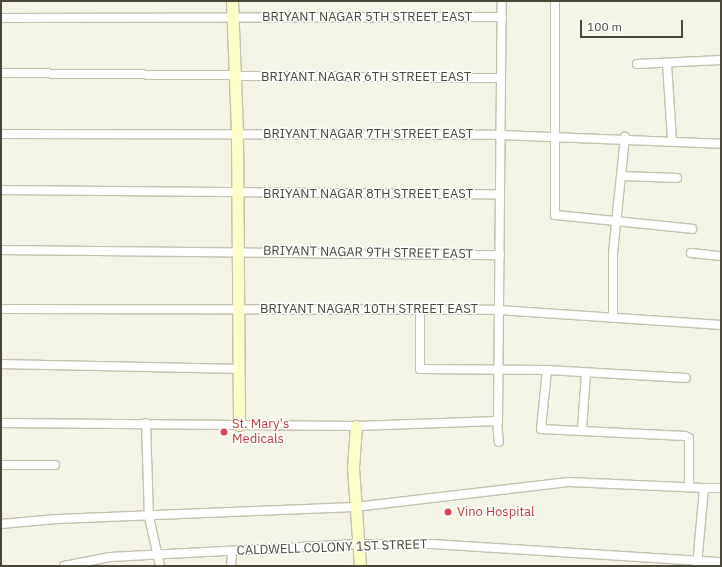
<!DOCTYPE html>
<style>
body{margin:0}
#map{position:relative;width:722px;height:567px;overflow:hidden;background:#f5f5e7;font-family:"IBM Plex Sans",sans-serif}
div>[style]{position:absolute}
.roads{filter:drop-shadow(1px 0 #c2c0a9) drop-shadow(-1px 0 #c2c0a9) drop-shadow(0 1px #c2c0a9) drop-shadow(0 -1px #c2c0a9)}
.street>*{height:8px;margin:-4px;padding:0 4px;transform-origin:4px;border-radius:4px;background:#fff}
.secondary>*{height:11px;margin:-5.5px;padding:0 5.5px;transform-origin:5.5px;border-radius:5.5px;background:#feffc7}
.dots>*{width:11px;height:11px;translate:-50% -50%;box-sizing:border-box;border:2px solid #fff;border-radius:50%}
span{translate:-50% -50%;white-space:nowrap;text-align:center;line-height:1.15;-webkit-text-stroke:3px #fff;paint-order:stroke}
.street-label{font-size:13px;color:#494735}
.health-label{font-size:13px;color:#be3a42}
.left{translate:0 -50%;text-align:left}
.frame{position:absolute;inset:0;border:2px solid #494735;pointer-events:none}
.scale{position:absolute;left:580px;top:20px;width:103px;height:18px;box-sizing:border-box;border:2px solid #494735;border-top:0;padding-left:5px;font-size:12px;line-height:14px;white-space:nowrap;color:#494735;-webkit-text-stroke:3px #fff;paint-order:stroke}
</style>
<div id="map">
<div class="roads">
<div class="street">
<div style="left:555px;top:1px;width:214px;rotate:90deg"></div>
<div style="left:555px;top:215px;width:138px;rotate:5.8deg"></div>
<div style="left:1px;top:18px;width:501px;rotate:-0.11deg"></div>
<div style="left:667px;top:63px;width:77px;rotate:86.3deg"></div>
<div style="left:637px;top:64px;width:84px;rotate:-2.7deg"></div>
<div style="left:1px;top:73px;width:499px;rotate:0.6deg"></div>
<div style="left:1px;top:134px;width:499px;rotate:0.1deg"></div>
<div style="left:500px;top:135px;width:221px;rotate:2.3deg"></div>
<div style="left:621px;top:176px;width:56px;rotate:2deg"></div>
<div style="left:1px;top:190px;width:499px;rotate:0.5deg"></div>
<div style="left:1px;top:250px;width:499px;rotate:0.6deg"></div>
<div style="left:691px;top:253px;width:30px;rotate:6deg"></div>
<div style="left:1px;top:309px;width:499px;rotate:0.1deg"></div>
<div style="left:500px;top:310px;width:222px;rotate:3.9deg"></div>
<div style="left:420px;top:309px;width:60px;rotate:90deg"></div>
<div style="left:420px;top:369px;width:127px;rotate:0.5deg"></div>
<div style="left:547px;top:370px;width:139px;rotate:3.3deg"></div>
<div style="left:613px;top:318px;width:65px;rotate:-90deg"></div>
<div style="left:613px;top:253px;width:117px;rotate:-84.1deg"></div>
<div style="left:1px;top:364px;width:238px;rotate:1.2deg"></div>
<div style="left:547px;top:370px;width:59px;rotate:95.8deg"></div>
<div style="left:541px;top:429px;width:144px;rotate:2.8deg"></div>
<div style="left:685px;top:436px;width:4px;rotate:27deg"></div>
<div style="left:689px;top:438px;width:49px;rotate:90deg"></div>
<div style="left:497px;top:421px;width:21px;rotate:85deg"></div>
<div style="left:1px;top:423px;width:355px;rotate:0.5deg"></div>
<div style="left:356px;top:426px;width:142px;rotate:-2deg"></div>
<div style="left:498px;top:421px;width:420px;rotate:-89.5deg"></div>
<div style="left:146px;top:423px;width:94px;rotate:88.2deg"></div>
<div style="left:149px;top:517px;width:50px;rotate:77.3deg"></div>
<div style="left:582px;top:429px;width:56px;rotate:-85.9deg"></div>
<div style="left:1px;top:465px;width:54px"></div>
<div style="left:1px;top:524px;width:56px;rotate:-5.1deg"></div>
<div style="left:57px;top:519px;width:298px;rotate:-2.3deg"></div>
<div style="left:355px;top:507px;width:215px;rotate:-6.7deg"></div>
<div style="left:569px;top:482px;width:135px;rotate:2.5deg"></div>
<div style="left:697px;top:565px;width:77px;rotate:-84.8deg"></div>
<div style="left:704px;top:488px;width:17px"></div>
<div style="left:64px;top:566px;width:47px;rotate:-11.1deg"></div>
<div style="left:110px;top:557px;width:249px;rotate:-3deg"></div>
<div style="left:359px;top:544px;width:73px"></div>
<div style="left:432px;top:544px;width:290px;rotate:3.6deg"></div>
<div style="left:231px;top:566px;width:15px;rotate:-86deg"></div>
</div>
<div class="secondary">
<div style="left:232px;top:1px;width:132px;rotate:87.8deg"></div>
<div style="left:237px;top:133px;width:292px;rotate:89.6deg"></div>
<div style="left:356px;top:426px;width:42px;rotate:94.1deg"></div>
<div style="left:353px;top:468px;width:98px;rotate:85.9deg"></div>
</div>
</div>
<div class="dots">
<div style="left:224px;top:432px;background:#e0444e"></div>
<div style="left:448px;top:512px;background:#e0444e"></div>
</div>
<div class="street-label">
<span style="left:367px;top:17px">BRIYANT NAGAR 5TH STREET EAST</span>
<span style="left:366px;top:77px">BRIYANT NAGAR 6TH STREET EAST</span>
<span style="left:368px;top:134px">BRIYANT NAGAR 7TH STREET EAST</span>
<span style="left:368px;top:194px">BRIYANT NAGAR 8TH STREET EAST</span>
<span style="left:368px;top:253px;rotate:1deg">BRIYANT NAGAR 9TH STREET EAST</span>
<span style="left:369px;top:309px">BRIYANT NAGAR 10TH STREET EAST</span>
<span style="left:332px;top:548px;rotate:-2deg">CALDWELL COLONY 1ST STREET</span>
</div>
<div class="health-label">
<span class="left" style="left:232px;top:432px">St. Mary's<br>Medicals</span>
<span class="left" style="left:457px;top:512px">Vino Hospital</span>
</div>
<div class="frame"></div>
<div class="scale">100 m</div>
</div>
